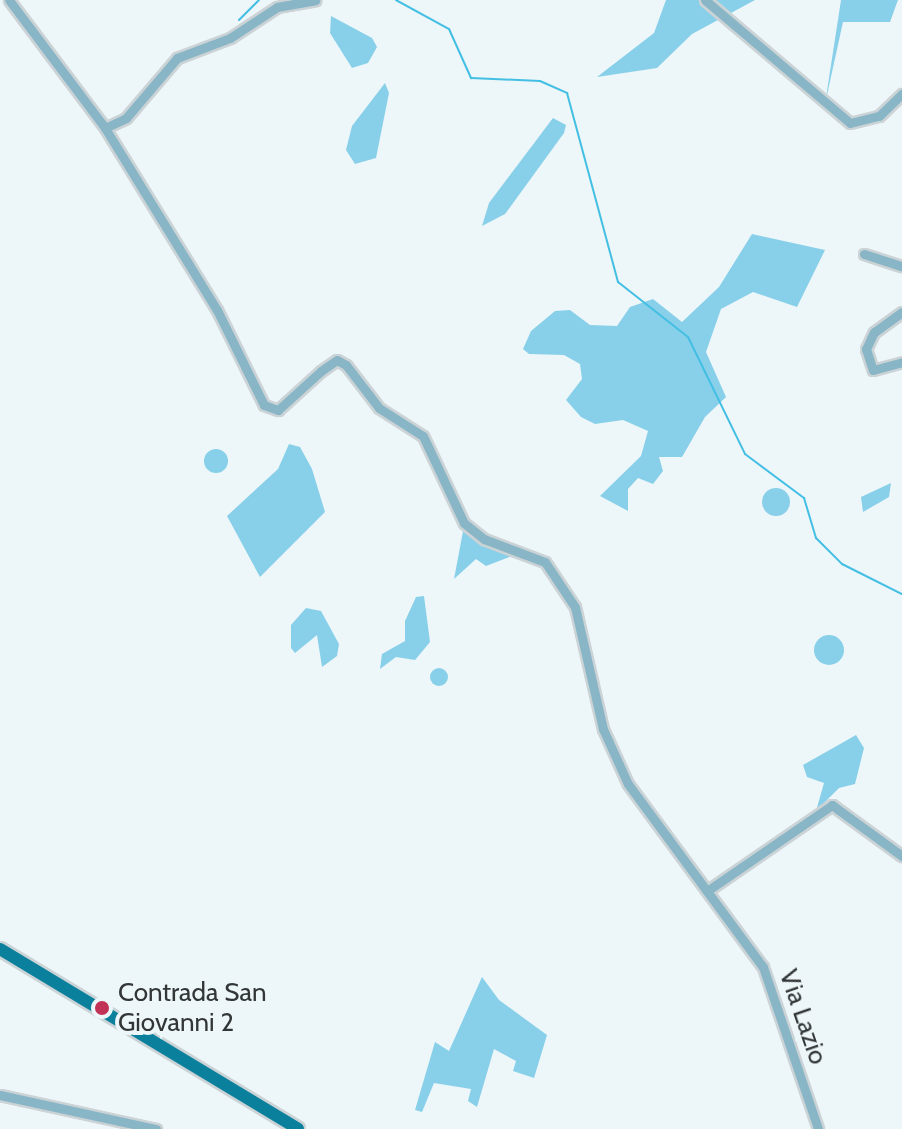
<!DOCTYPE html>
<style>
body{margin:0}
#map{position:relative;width:902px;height:1129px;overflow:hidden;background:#edf6f9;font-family:Cabin,sans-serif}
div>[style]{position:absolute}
.green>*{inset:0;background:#88d0e9}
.round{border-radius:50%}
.stream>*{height:2px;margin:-1px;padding:0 1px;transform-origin:1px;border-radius:1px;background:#43bfe3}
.roads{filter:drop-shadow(2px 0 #cbd3d6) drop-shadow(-2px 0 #cbd3d6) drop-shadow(0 2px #cbd3d6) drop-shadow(0 -2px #cbd3d6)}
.minor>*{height:9px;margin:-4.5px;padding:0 4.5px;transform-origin:4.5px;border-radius:4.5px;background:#89b6c6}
.major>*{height:12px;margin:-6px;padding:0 6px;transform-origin:6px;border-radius:6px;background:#0a809d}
.dots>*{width:22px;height:22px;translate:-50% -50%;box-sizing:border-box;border:4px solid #edf6f9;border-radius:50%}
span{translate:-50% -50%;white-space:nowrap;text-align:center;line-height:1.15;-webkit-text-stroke:8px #edf6f9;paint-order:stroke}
.poi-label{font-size:26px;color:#323637}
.left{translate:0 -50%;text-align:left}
.street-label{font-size:26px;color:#323637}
</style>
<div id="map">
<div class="green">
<div style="clip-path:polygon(666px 0,755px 0,692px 34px,657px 68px,597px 77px,654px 33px)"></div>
<div style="clip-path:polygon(841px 0,898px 0,890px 22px,843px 22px,825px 104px)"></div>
<div style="clip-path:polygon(331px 16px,372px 38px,377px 47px,368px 63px,352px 68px,330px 33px)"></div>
<div style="clip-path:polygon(385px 83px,389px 93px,376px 158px,355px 164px,346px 150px,352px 126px)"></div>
<div style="clip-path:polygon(553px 118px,566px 125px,564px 133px,505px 214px,482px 226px,489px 203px)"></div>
<div style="clip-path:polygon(752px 234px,825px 250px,797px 307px,753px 292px,721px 309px,706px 352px,726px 397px,705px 417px,682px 457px,659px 457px,663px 471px,653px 484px,638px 478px,628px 489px,628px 511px,600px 496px,641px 456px,648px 431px,623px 420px,595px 424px,581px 417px,566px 400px,582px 379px,580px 364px,564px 355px,529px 354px,523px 349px,531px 331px,555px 311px,570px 310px,590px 325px,617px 326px,630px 307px,653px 299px,682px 322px,719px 287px)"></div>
<div style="clip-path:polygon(289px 444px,300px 447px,312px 469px,325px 512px,260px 577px,227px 516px,278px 469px)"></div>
<div class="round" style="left:204px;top:449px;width:24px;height:24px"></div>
<div style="clip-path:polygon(891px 483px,889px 497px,863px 512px,861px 497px)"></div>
<div class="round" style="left:762px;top:488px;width:28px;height:28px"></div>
<div style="clip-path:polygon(464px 526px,514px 552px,512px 556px,486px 566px,476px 559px,454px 579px)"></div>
<div style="clip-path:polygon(424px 596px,430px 642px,415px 660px,396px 657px,380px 669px,382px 654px,405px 641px,405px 621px,416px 597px)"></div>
<div style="clip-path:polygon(306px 608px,321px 611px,339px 644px,337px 656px,322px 667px,317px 635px,295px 653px,291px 648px,291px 625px)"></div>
<div class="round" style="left:814px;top:635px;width:30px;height:30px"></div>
<div class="round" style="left:430px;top:668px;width:18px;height:18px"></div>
<div style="clip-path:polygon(856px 735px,864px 748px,855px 784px,839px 788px,816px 811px,824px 783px,807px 777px,803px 765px)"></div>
<div style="clip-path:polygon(482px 977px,499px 1000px,547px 1035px,534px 1078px,513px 1071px,516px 1061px,494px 1049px,477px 1107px,468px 1101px,471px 1089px,434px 1083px,422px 1112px,415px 1110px,435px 1042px,449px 1051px)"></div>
</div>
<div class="stream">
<div style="left:396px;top:0;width:60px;rotate:28.7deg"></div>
<div style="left:449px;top:29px;width:54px;rotate:65.8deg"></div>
<div style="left:471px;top:78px;width:69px;rotate:2.5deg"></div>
<div style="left:540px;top:81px;width:30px;rotate:24deg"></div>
<div style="left:567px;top:93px;width:196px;rotate:74.9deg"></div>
<div style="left:618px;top:282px;width:89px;rotate:38.2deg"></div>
<div style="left:688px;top:337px;width:130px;rotate:64deg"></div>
<div style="left:745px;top:454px;width:74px;rotate:36.7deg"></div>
<div style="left:804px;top:498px;width:42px;rotate:73.3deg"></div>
<div style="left:816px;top:538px;width:37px;rotate:45deg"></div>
<div style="left:842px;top:564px;width:67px;rotate:26.6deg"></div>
<div style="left:239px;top:20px;width:28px;rotate:-45deg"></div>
</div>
<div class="roads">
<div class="minor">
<div style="left:9px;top:0;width:160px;rotate:53.1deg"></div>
<div style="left:105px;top:128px;width:214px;rotate:58.4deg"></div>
<div style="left:217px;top:310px;width:106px;rotate:63.7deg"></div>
<div style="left:264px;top:405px;width:15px;rotate:20deg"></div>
<div style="left:278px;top:410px;width:58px;rotate:-42.2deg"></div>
<div style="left:321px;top:371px;width:19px;rotate:-35deg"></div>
<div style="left:337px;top:360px;width:10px;rotate:29deg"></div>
<div style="left:346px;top:365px;width:54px;rotate:52.5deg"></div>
<div style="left:379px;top:408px;width:52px;rotate:32.5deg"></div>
<div style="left:423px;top:436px;width:96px;rotate:64.8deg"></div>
<div style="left:464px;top:523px;width:26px;rotate:39deg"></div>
<div style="left:484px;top:539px;width:65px;rotate:20.7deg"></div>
<div style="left:545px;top:562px;width:54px;rotate:56.3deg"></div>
<div style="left:575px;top:607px;width:125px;rotate:77.1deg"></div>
<div style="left:603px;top:729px;width:60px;rotate:65.6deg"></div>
<div style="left:628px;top:784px;width:227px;rotate:53.6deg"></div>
<div style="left:763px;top:967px;width:171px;rotate:71.2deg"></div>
<div style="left:705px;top:0;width:190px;rotate:40.3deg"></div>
<div style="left:850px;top:123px;width:30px;rotate:-14deg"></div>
<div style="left:879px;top:116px;width:32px;rotate:-44deg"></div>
<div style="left:105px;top:128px;width:23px;rotate:-25deg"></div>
<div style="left:126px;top:118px;width:79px;rotate:-49.6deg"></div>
<div style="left:177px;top:58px;width:57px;rotate:-20.7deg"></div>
<div style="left:230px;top:38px;width:56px;rotate:-33.4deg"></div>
<div style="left:277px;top:7px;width:39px;rotate:-10deg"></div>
<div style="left:864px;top:254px;width:40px;rotate:18deg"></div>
<div style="left:902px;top:312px;width:34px;rotate:144deg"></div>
<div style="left:874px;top:332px;width:19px;rotate:115deg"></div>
<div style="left:866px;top:349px;width:22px;rotate:72deg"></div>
<div style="left:873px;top:370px;width:30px;rotate:-15deg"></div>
<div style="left:707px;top:891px;width:152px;rotate:-34.5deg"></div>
<div style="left:832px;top:805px;width:87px;rotate:36.1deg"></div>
<div style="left:0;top:1095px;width:160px;rotate:12.3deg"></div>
</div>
<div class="major">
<div style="left:0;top:949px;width:348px;rotate:31.1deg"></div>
</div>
</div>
<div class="dots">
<div style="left:102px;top:1008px;background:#c23255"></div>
</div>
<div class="poi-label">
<span class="left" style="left:118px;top:1008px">Contrada San<br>Giovanni 2</span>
</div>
<div class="street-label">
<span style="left:803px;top:1017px;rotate:71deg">Via Lazio</span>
</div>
</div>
